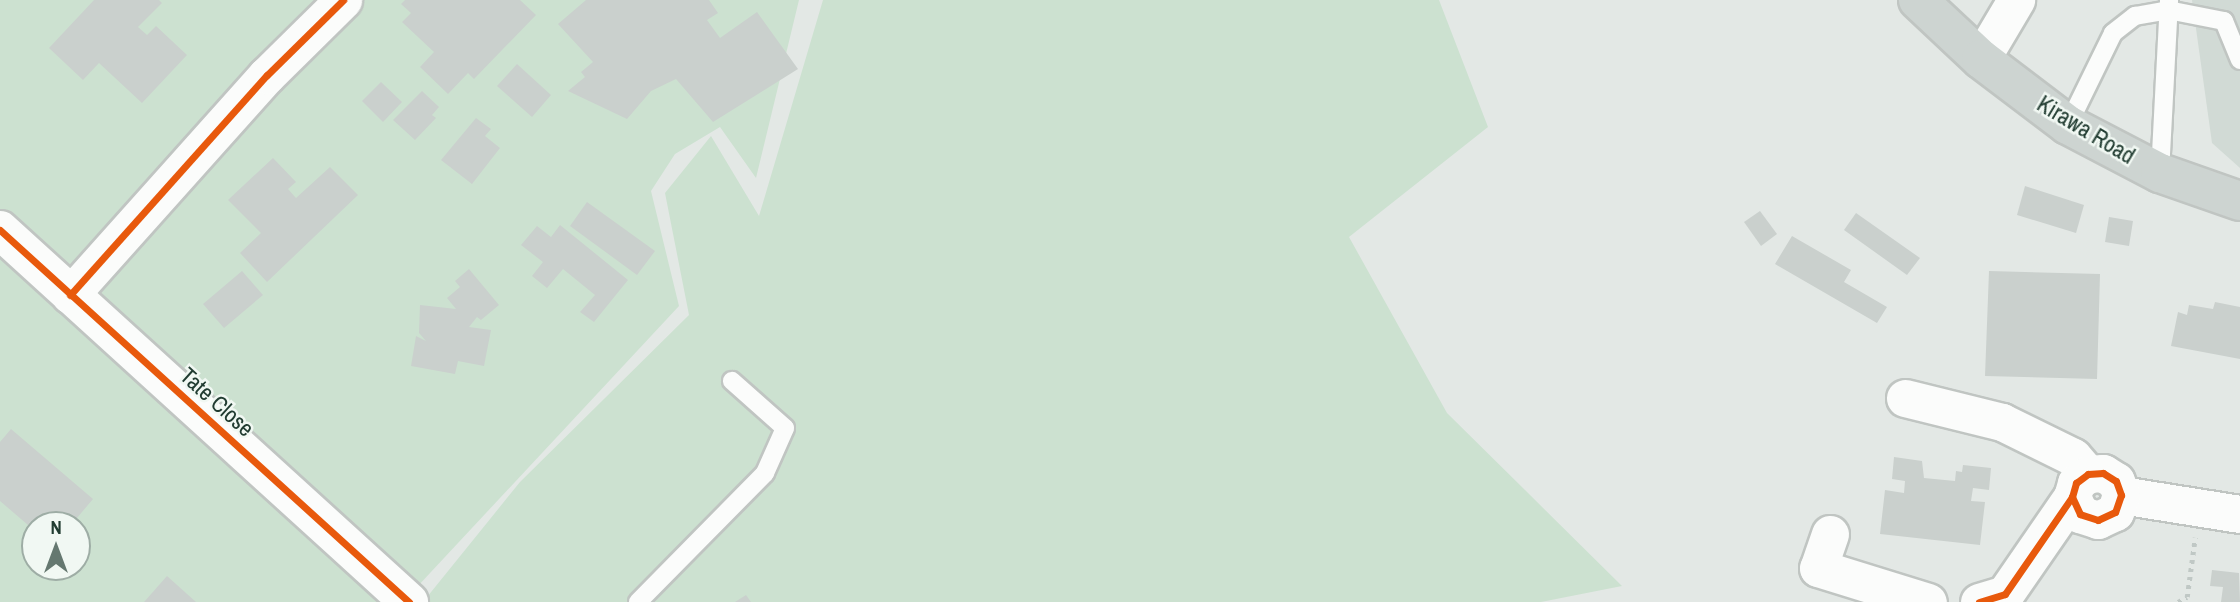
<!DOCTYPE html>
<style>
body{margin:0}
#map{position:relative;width:2240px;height:602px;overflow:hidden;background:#e3e8e5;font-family:"Archivo Narrow",sans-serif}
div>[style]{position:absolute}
.built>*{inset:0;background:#d1dad5}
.green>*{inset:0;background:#cce1d0}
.building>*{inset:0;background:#cad0cd}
.path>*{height:4.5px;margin-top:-2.25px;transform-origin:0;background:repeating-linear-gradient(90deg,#c0c8c5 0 3.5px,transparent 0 8.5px)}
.roads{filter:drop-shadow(2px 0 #c0c5c2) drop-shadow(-2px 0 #c0c5c2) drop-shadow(0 2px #c0c5c2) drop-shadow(0 -2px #c0c5c2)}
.lane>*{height:18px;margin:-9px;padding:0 9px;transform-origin:9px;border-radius:9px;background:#fbfcfb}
.street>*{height:37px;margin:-18.5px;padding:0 18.5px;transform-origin:18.5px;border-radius:18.5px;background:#fbfcfb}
.secondary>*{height:38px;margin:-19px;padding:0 19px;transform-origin:19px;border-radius:19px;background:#fbfcfb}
.primary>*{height:38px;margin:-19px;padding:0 19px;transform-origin:19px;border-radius:19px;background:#cdd4d1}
.cycleway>*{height:7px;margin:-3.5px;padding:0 3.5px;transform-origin:3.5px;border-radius:3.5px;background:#e8590c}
span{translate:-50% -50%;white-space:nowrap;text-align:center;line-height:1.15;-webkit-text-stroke:5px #f1f8f3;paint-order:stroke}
.street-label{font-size:23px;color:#213c31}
.north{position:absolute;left:21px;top:511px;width:70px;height:70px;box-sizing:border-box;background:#f1f8f3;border:2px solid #9eada5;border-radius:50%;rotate:0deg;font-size:19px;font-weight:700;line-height:28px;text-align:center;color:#213c31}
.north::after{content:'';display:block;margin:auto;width:24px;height:32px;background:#657870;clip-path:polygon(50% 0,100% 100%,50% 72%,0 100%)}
</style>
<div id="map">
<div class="built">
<div style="clip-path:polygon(2192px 0,2240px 0,2240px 168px,2212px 143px)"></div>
</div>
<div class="green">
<div style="clip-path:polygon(evenodd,0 0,799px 0,756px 178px,720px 127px,675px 154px,651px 191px,679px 306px,403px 602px,0 602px,0 0,35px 525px,77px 525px,77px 567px,35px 567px,35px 525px)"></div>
<div style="clip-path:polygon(823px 0,1439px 0,1488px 127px,1349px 237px,1447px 413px,1622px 586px,1541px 602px,423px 602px,520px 482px,689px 315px,665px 193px,711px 136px,759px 216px)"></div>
</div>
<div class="building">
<div style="clip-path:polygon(94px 0,159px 0,162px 3px,138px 27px,147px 35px,156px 26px,187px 55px,142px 103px,99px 63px,83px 80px,49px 48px)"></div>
<div style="clip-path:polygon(405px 0,520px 0,536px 15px,474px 79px,468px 73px,448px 94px,420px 67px,434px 52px,402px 22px,411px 13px,401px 4px)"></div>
<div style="clip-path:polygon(586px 0,709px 0,718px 13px,707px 20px,720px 38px,757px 12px,798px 69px,713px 122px,676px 79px,651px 91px,627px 119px,568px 91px,585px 77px,581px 72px,593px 62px,558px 24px)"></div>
<div style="clip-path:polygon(517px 64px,551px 95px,532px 117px,497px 86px)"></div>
<div style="clip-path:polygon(381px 82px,402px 102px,383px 122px,362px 101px)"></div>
<div style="clip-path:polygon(422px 91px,439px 107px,432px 115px,436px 118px,415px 140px,393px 120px)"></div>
<div style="clip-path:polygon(476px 118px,491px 129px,485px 136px,500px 148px,472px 184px,441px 160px)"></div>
<div style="clip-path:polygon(273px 158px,296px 182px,288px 189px,296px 198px,330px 167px,358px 195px,267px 282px,240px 253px,261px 233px,228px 200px)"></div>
<div style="clip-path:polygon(2025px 186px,2084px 205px,2076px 233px,2017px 215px)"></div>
<div style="clip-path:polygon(587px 202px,655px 251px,637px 275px,570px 226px)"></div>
<div style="clip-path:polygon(1760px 211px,1777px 234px,1761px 246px,1744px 222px)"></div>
<div style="clip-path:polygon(1856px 213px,1920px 258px,1907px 275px,1844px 230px)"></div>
<div style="clip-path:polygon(2109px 217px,2133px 221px,2129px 246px,2105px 242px)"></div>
<div style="clip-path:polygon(560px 225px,628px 280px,594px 322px,580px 312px,595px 295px,563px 269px,547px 288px,532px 276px,543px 262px,521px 245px,537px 226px,551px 237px)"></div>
<div style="clip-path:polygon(1792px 236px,1851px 270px,1844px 282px,1887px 307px,1877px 323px,1775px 264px)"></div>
<div style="clip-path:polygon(469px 269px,499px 305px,481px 320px,477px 317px,469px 327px,491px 330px,484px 366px,458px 361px,455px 374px,411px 366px,416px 336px,426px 341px,419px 333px,420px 305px,456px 309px,447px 298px,460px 287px,455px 281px)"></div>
<div style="clip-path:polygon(242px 271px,263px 295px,224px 328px,203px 304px)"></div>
<div style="clip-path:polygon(1989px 271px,2100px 274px,2097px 379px,1985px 376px)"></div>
<div style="clip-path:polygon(2215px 302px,2240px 307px,2240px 359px,2171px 346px,2178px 312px,2187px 315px,2189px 305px,2213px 309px)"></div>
<div style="clip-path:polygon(11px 429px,93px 499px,71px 525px,35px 525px,35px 531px,0 501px,0 442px)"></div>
<div style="clip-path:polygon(1894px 457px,1922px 461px,1924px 478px,1955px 481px,1956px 471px,1962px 472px,1963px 465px,1991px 468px,1989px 490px,1973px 488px,1971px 501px,1985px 502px,1980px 545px,1880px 534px,1885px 490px,1904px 493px,1905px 481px,1892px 479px)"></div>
<div style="clip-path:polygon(2212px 570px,2239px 573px,2240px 602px,2221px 602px,2223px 587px,2210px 586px)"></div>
<div style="clip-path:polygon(167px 576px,196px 602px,144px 602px)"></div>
<div style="clip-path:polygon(746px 595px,751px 602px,735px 602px)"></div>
</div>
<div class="path">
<div style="left:2178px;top:602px;width:10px;rotate:-29deg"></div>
<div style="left:2187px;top:597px;width:60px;rotate:-82.3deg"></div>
</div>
<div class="roads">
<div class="lane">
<div style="left:2068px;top:125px;width:102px;rotate:-63.9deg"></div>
<div style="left:2113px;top:33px;width:28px;rotate:-38deg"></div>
<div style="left:2135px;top:16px;width:34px;rotate:-10deg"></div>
<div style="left:2168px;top:10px;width:57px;rotate:11.1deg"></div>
<div style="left:2224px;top:21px;width:42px;rotate:67.7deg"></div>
<div style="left:2160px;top:173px;width:173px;rotate:-87deg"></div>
<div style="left:638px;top:602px;width:181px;rotate:-45.4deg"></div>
<div style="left:765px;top:473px;width:49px;rotate:-66deg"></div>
<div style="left:785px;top:428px;width:71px;rotate:-138.4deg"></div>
</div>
<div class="street">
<div style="left:1981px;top:59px;width:69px;rotate:-59.3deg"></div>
<div style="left:70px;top:295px;width:295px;rotate:-48.2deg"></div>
<div style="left:267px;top:75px;width:107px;rotate:-44.6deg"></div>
<div style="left:1905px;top:398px;width:100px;rotate:13.9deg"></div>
<div style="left:2002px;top:422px;width:79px;rotate:26.2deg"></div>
<div style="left:2073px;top:457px;width:23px;rotate:49deg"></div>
<div style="left:2121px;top:495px;width:121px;rotate:9.1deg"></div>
<div style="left:1830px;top:534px;width:36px;rotate:109deg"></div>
<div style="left:1818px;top:568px;width:115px;rotate:17.2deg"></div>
<div style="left:1979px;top:602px;width:27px;rotate:-17deg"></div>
<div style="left:2005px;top:594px;width:118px;rotate:-55.4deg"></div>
<div style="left:2072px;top:497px;width:15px;rotate:-74deg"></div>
<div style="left:2076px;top:483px;width:15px;rotate:-37deg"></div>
<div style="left:2088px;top:474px;width:15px;rotate:-4deg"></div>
<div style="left:2103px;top:473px;width:15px;rotate:32deg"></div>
<div style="left:2116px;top:481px;width:15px;rotate:70deg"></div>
<div style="left:2121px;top:495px;width:18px;rotate:109deg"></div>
<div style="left:2115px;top:512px;width:19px;rotate:155deg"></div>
<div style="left:2098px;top:520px;width:19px;rotate:-162deg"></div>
<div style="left:2080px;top:514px;width:19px;rotate:-115deg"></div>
</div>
<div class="secondary">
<div style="left:0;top:230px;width:553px;rotate:42.29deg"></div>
</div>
<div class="primary">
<div style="left:1918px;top:0;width:86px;rotate:43.1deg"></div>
<div style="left:1981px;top:59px;width:109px;rotate:37.2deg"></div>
<div style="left:2068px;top:125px;width:104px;rotate:27.6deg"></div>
<div style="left:2160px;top:173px;width:85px;rotate:19.3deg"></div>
</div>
</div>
<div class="cycleway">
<div style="left:0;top:230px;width:553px;rotate:42.29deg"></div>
<div style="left:70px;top:295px;width:295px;rotate:-48.2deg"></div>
<div style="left:267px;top:75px;width:107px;rotate:-44.6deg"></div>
<div style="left:1979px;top:602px;width:27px;rotate:-17deg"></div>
<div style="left:2005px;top:594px;width:118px;rotate:-55.4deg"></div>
<div style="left:2072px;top:497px;width:15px;rotate:-74deg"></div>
<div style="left:2076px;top:483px;width:15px;rotate:-37deg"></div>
<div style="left:2088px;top:474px;width:15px;rotate:-4deg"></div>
<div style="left:2103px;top:473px;width:15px;rotate:32deg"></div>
<div style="left:2116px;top:481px;width:15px;rotate:70deg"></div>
<div style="left:2121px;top:495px;width:18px;rotate:109deg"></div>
<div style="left:2115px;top:512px;width:19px;rotate:155deg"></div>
<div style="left:2098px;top:520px;width:19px;rotate:-162deg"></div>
<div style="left:2080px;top:514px;width:19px;rotate:-115deg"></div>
</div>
<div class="street-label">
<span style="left:2086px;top:130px;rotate:31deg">Kirawa Road</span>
<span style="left:217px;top:402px;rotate:42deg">Tate Close</span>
</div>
<div class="north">N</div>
</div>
